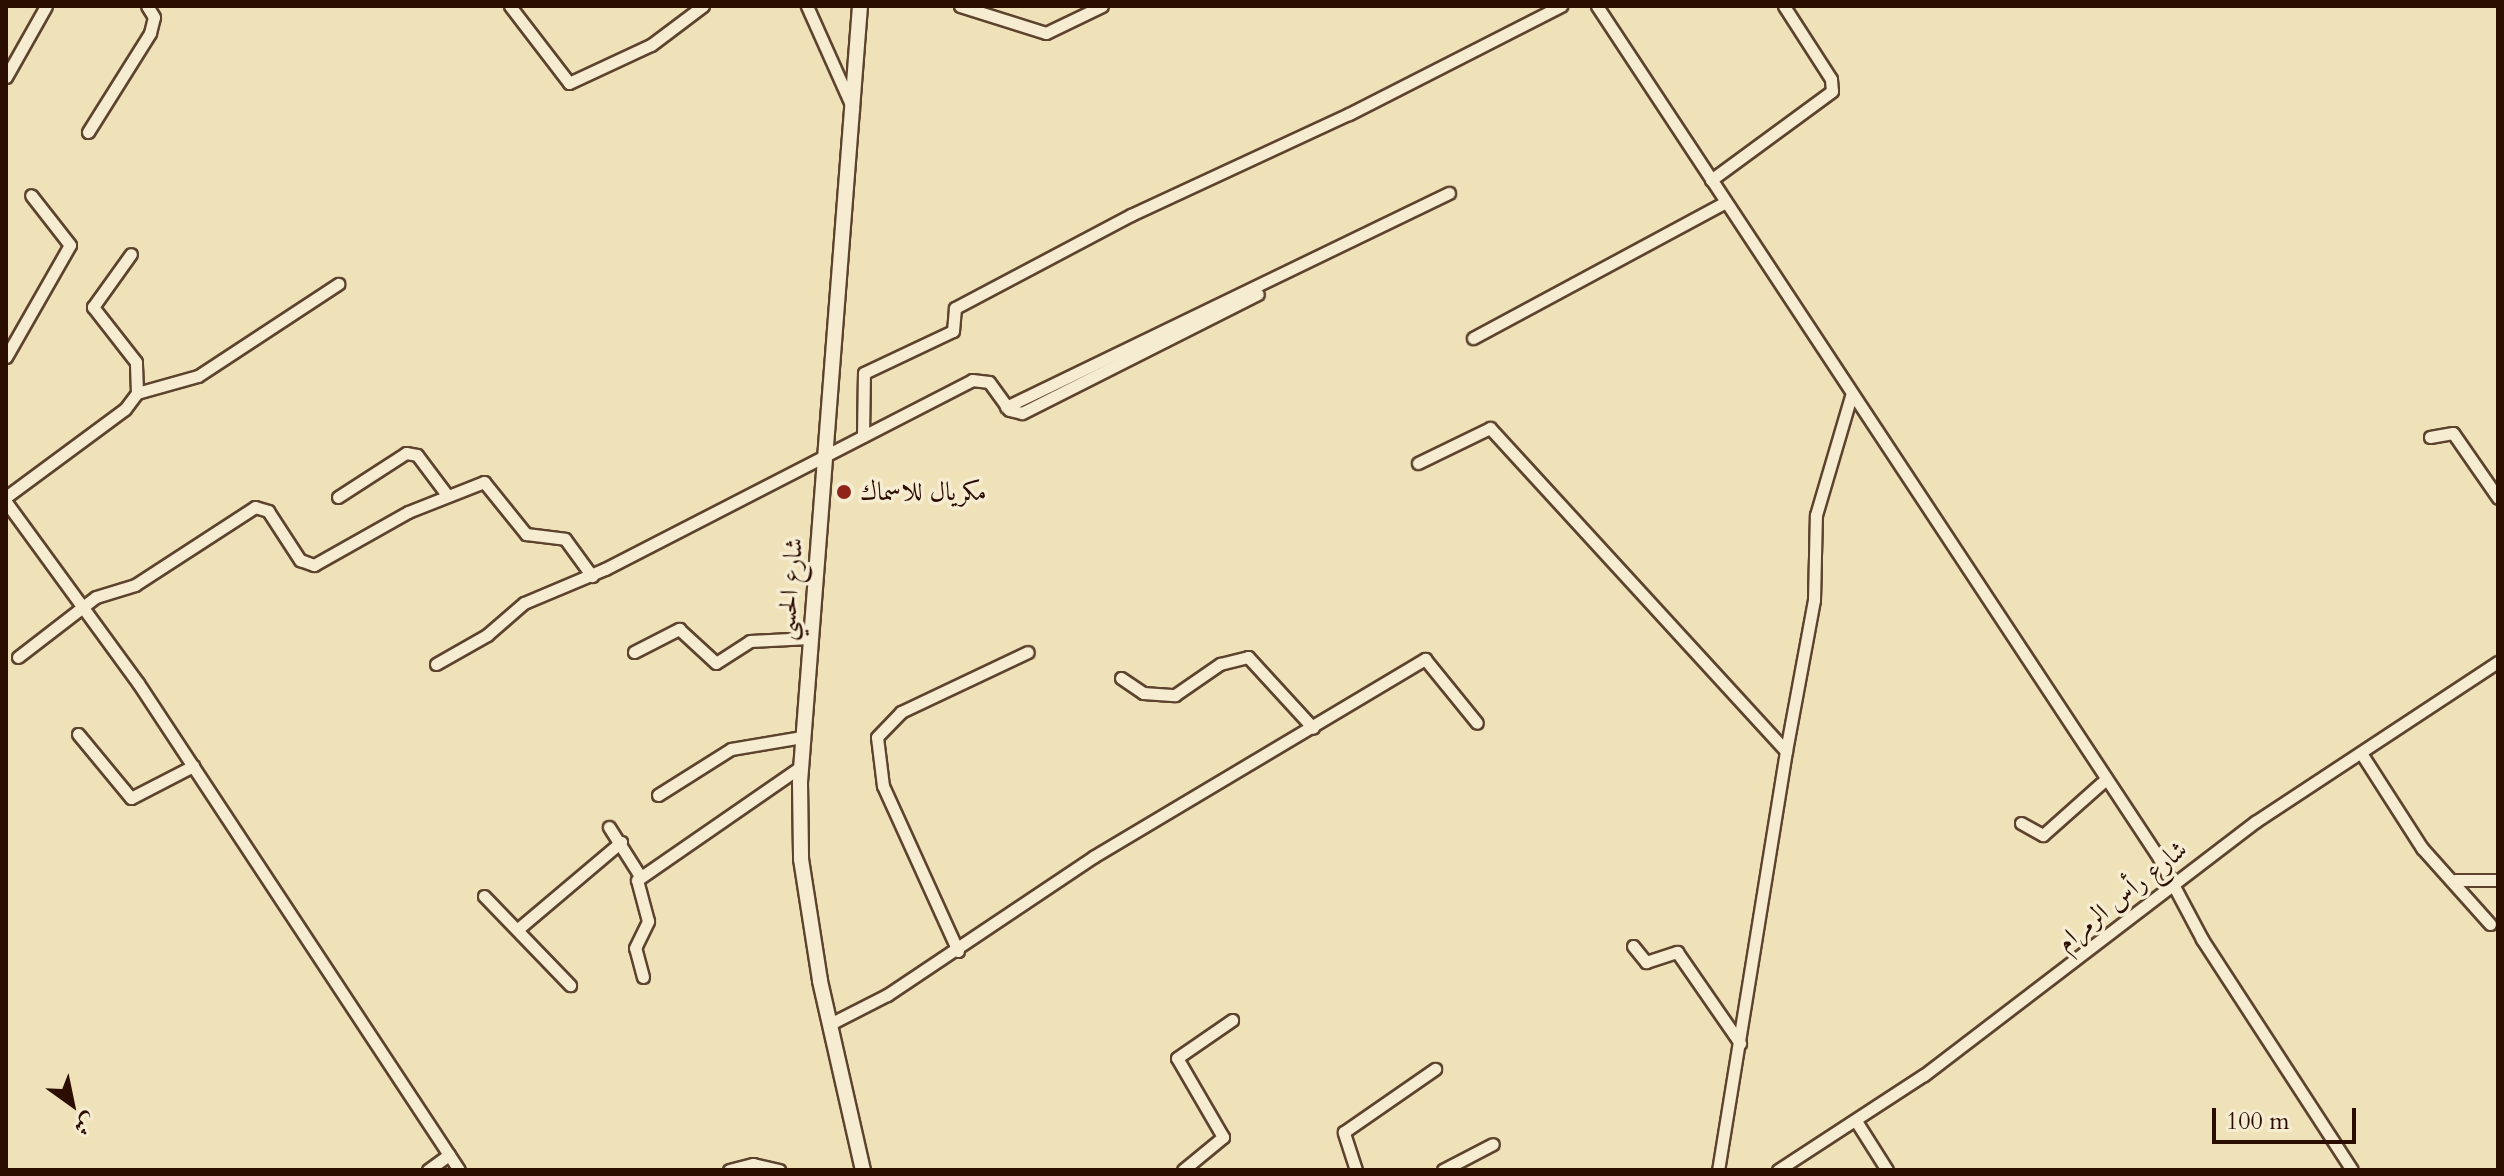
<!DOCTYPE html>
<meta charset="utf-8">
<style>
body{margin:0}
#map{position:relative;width:2504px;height:1176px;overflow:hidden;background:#efe1b8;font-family:Cardo,Amiri,serif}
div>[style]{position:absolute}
.roads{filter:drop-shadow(2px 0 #5d432e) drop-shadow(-2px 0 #5d432e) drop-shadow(0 2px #5d432e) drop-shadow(0 -2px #5d432e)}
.minor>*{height:11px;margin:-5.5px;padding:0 5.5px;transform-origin:5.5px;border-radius:5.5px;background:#f5ecd1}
.tertiary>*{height:14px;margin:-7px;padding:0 7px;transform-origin:7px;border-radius:7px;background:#f5ecd1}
.dots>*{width:22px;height:22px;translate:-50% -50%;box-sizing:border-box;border:4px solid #f5ecd1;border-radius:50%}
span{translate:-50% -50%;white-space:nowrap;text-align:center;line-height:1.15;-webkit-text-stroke:7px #f5ecd1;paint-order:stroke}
.poi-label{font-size:26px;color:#2c0e00}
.left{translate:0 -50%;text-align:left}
.street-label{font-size:26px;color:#2c0e00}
.frame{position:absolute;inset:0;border:8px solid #2c0e00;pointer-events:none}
.north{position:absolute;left:32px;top:1064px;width:80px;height:80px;-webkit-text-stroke:6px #f5ecd1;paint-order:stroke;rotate:147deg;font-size:22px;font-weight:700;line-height:32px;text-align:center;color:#2c0e00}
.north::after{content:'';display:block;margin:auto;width:28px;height:36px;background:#2c0e00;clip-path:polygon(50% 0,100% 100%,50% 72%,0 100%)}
.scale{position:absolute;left:2212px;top:1108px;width:144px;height:36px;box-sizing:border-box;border:4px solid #2c0e00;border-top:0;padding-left:10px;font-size:24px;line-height:28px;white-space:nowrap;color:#2c0e00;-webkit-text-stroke:6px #f5ecd1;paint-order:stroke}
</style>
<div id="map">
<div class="roads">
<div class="minor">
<div style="left:510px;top:6px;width:97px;rotate:52.5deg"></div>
<div style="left:569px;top:83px;width:90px;rotate:-24.9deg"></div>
<div style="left:651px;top:45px;width:65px;rotate:-36.9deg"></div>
<div style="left:807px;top:6px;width:113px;rotate:65.9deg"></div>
<div style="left:960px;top:6px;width:90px;rotate:17.4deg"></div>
<div style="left:1046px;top:33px;width:62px;rotate:-25.7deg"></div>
<div style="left:1597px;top:6px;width:1021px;rotate:56.59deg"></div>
<div style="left:2159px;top:858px;width:92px;rotate:62deg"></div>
<div style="left:2202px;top:939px;width:275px;rotate:57deg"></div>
<div style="left:6px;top:77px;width:81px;rotate:-60.6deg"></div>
<div style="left:88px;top:132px;width:117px;rotate:-57.9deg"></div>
<div style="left:150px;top:33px;width:16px;rotate:-76deg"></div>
<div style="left:154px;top:17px;width:13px;rotate:-122deg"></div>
<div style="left:1711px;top:180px;width:150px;rotate:-36.3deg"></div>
<div style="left:1832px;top:91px;width:12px;rotate:-95deg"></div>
<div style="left:1831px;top:79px;width:87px;rotate:-122.8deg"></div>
<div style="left:1473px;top:338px;width:287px;rotate:-28.3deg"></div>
<div style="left:6px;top:357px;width:129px;rotate:-60.3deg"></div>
<div style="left:70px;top:245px;width:63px;rotate:-128deg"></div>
<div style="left:137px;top:393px;width:63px;rotate:-15.6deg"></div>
<div style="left:198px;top:376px;width:168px;rotate:-33.3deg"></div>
<div style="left:1006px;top:407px;width:492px;rotate:-25.8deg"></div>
<div style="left:863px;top:436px;width:63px;rotate:-89.1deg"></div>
<div style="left:864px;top:373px;width:98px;rotate:-25.3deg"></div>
<div style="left:953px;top:331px;width:23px;rotate:-85deg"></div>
<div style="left:955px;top:308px;width:199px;rotate:-27.9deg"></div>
<div style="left:1131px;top:215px;width:240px;rotate:-24.9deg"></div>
<div style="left:1349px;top:114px;width:238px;rotate:-27deg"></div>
<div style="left:2430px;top:437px;width:23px;rotate:-10deg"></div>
<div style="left:2453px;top:433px;width:79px;rotate:55.3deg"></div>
<div style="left:1418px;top:463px;width:80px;rotate:-25.9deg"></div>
<div style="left:1490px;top:428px;width:438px;rotate:47.5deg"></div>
<div style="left:1786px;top:751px;width:424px;rotate:99.2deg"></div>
<div style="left:6px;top:497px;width:148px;rotate:-36.5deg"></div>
<div style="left:125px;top:409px;width:20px;rotate:-53deg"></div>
<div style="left:137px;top:393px;width:31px;rotate:-92deg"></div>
<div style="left:136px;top:362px;width:70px;rotate:-128deg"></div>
<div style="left:93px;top:307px;width:65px;rotate:-54.4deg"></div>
<div style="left:338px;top:497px;width:81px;rotate:-32.9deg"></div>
<div style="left:406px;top:453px;width:11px;rotate:10deg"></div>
<div style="left:417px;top:455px;width:50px;rotate:53.1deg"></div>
<div style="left:6px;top:502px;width:224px;rotate:53.9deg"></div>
<div style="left:138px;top:683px;width:583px;rotate:56.61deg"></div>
<div style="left:634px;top:652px;width:51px;rotate:-27.1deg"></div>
<div style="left:679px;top:629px;width:50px;rotate:42.6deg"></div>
<div style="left:716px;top:663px;width:40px;rotate:-32.9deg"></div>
<div style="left:750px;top:641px;width:60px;rotate:-2.9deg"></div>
<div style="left:18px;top:657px;width:98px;rotate:-37.6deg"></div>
<div style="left:96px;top:597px;width:41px;rotate:-17.1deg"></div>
<div style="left:135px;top:585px;width:143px;rotate:-33deg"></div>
<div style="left:255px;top:507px;width:14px;rotate:17deg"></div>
<div style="left:268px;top:511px;width:59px;rotate:56.9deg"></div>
<div style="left:300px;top:560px;width:15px;rotate:20deg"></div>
<div style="left:314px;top:565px;width:108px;rotate:-29.4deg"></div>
<div style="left:408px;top:512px;width:82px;rotate:-21.5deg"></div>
<div style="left:484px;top:482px;width:67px;rotate:51.1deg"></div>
<div style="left:526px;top:534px;width:39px;rotate:7deg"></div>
<div style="left:565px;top:539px;width:46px;rotate:53.9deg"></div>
<div style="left:436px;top:664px;width:59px;rotate:-29.6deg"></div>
<div style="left:487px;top:635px;width:49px;rotate:-40.9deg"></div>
<div style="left:524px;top:603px;width:88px;rotate:-22.8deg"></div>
<div style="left:605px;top:569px;width:413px;rotate:-27.2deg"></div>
<div style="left:972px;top:380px;width:17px;rotate:7deg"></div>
<div style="left:989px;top:382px;width:34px;rotate:54deg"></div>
<div style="left:1009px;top:410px;width:13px;rotate:13deg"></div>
<div style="left:1022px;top:413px;width:264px;rotate:-26.8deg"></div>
<div style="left:1121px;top:678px;width:27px;rotate:34deg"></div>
<div style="left:1143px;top:693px;width:32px;rotate:4deg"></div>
<div style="left:1175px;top:695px;width:55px;rotate:-34.6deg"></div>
<div style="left:1220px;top:664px;width:29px;rotate:-14deg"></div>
<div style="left:1248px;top:657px;width:96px;rotate:47.5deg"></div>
<div style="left:78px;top:734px;width:83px;rotate:50.4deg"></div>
<div style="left:131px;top:798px;width:70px;rotate:-27.3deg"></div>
<div style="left:1786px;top:751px;width:154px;rotate:-79.5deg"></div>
<div style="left:1814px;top:600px;width:85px;rotate:-88.7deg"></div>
<div style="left:1816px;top:515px;width:124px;rotate:-73.6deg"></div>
<div style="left:2361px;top:753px;width:113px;rotate:57.3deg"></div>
<div style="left:2422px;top:848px;width:102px;rotate:48.2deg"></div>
<div style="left:658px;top:795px;width:86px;rotate:-32.2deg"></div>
<div style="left:731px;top:749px;width:72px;rotate:-9.6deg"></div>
<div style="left:2021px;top:823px;width:25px;rotate:29deg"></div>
<div style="left:2043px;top:835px;width:83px;rotate:-41.6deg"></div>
<div style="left:609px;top:827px;width:58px;rotate:57.7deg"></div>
<div style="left:2455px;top:880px;width:43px"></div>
<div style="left:484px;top:896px;width:124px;rotate:46deg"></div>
<div style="left:518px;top:929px;width:135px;rotate:-40.2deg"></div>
<div style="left:1633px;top:946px;width:21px;rotate:51deg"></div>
<div style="left:1646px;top:962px;width:33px;rotate:-18deg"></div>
<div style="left:1677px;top:952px;width:111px;rotate:55.3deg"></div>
<div style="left:958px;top:951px;width:181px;rotate:-114.4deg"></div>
<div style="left:883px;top:786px;width:49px;rotate:-97deg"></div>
<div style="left:877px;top:737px;width:35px;rotate:-46deg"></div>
<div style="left:901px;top:712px;width:140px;rotate:-25.3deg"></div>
<div style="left:643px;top:977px;width:30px;rotate:-105deg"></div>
<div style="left:635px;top:948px;width:30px;rotate:-64deg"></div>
<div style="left:648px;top:921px;width:42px;rotate:-105deg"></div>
<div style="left:637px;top:880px;width:198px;rotate:-34.7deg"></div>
<div style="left:830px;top:1024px;width:64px;rotate:-27deg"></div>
<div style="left:887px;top:995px;width:248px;rotate:-33.8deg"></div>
<div style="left:1093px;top:857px;width:387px;rotate:-30.8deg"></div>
<div style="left:1425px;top:659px;width:82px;rotate:50.9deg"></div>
<div style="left:1856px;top:1121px;width:58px;rotate:57.7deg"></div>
<div style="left:428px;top:1170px;width:26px;rotate:-36deg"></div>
<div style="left:729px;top:1170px;width:25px;rotate:-14deg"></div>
<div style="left:753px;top:1164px;width:27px;rotate:13deg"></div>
<div style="left:1183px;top:1170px;width:52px;rotate:-39.5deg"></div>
<div style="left:1223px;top:1137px;width:91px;rotate:-120.2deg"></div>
<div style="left:1177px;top:1058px;width:67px;rotate:-34.6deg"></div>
<div style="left:1356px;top:1170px;width:40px;rotate:-108deg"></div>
<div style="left:1344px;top:1132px;width:111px;rotate:-34.7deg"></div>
<div style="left:1443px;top:1170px;width:56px;rotate:-27.5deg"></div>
<div style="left:1778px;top:1170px;width:174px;rotate:-33.1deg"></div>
<div style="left:1924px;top:1075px;width:417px;rotate:-37.4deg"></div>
<div style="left:2255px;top:822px;width:291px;rotate:-33.4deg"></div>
</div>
<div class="tertiary">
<div style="left:860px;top:6px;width:779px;rotate:94.42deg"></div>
<div style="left:800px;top:783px;width:76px;rotate:89.2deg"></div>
<div style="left:801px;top:859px;width:123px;rotate:81.1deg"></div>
<div style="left:820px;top:981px;width:194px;rotate:77.2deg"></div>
</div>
</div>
<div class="dots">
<div style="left:844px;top:492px;background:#8f2418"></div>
</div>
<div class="poi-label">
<span class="left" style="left:860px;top:492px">مكريال للاسماك</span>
</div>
<div class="street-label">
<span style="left:790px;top:589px;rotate:-85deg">شارع الحسي</span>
<span style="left:2122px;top:896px;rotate:-39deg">شارع رأس الرمرام</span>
</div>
<div class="frame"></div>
<div class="north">ش</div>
<div class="scale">100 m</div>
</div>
